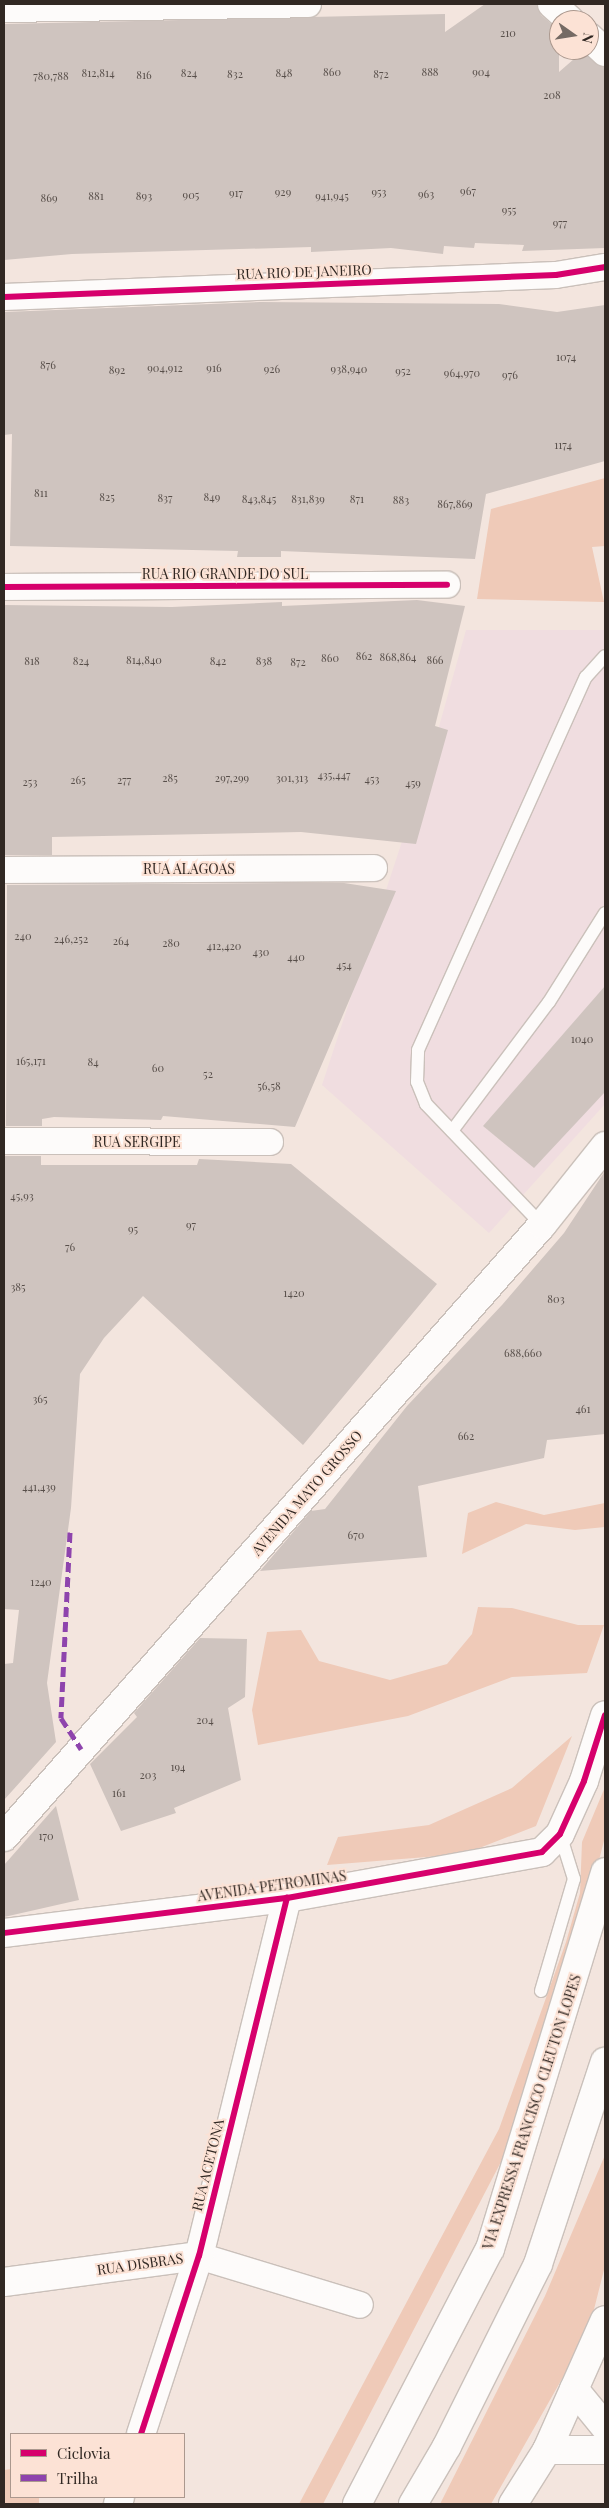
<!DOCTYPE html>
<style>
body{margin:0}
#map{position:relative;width:609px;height:2508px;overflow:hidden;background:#f3e5de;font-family:"Playfair Display",serif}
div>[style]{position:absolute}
.industrial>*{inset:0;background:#f0dde0}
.green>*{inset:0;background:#efcab8}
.building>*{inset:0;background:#cfc4bf}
.roads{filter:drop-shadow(1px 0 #cac0ba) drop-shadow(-1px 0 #cac0ba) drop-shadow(0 1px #cac0ba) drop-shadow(0 -1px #cac0ba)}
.service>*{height:12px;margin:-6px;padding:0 6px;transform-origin:6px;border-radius:6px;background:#fdfbfa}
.minor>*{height:26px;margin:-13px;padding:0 13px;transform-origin:13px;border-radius:13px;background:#fdfbfa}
.tertiary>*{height:28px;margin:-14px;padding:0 14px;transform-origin:14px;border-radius:14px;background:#fdfbfa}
.secondary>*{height:28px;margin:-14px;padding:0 14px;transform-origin:14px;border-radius:14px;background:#fdfbfa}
.trunk>*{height:28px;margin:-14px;padding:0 14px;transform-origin:14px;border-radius:14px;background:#fdfbfa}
.quiet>*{height:5px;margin-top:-2.5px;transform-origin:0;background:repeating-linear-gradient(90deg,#8e44ad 0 10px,transparent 0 15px)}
.cycleway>*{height:6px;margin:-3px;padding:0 3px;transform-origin:3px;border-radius:3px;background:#d6006c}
span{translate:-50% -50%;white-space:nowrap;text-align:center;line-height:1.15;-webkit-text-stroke:4px #fce2d5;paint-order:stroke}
.number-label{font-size:11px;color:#584f4a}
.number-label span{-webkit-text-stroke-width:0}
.street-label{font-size:14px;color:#312823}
.frame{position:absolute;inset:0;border:5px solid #312823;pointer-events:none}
.legend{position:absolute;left:10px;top:2433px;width:175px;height:65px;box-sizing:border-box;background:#fce2d5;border:1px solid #ab988e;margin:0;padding:6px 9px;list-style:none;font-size:15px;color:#312823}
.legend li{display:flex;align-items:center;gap:10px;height:25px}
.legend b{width:25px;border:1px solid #ab988e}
.north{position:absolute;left:549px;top:10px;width:50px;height:50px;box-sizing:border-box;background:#fce2d5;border:1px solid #ab988e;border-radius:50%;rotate:103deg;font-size:14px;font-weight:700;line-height:20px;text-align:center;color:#312823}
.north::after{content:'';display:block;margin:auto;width:18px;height:22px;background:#756a64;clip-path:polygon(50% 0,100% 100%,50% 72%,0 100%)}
</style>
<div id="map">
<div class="industrial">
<div style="clip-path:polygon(466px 630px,605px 630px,605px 1104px,489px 1233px,322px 1085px,435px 741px)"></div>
</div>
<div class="green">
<div style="clip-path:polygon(605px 478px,605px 546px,592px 547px,604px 602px,477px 599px,491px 509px)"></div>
<div style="clip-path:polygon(496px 1502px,544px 1515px,605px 1503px,605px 1527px,575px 1530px,526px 1524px,462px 1554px,468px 1513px)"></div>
<div style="clip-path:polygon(478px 1607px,512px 1608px,578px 1625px,604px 1625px,587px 1673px,512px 1677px,408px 1716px,258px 1745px,252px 1710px,267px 1632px,301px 1630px,319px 1661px,390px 1680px,447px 1664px,472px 1634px)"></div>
<div style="clip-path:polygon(572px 1736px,536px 1826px,464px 1854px,327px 1865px,338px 1837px,429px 1825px,512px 1788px)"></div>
<div style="clip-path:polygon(605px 1787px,605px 1837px,577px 1945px,517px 2131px,323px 2504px,299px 2504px,499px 2129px,566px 1942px,580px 1893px,582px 1842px)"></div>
<div style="clip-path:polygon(605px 2155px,605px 2266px,588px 2333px,491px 2504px,440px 2504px,545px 2296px)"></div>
<div style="clip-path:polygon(11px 2469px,11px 2497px,39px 2497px,39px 2504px,4px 2504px,4px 2470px)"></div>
</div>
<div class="building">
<div style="clip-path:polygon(485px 4px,537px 4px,541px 15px,559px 31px,559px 72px,582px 52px,605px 67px,605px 248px,522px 251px,524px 245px,475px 243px,474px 248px,444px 246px,443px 254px,391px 248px,311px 252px,311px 247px,72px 254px,4px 260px,4px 24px,445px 14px,445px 32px)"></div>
<div style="clip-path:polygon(260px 302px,499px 304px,557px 312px,605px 305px,605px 461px,486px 494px,475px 559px,281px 551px,281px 557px,237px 557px,238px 551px,10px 546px,12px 434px,4px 435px,4px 312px)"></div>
<div style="clip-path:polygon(417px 600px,465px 606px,435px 726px,448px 730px,416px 844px,301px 832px,52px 837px,52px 855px,4px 855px,4px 605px,172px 607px,282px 602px,282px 606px)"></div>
<div style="clip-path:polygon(289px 883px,344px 883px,396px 891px,295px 1127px,163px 1116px,161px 1120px,54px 1117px,42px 1119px,42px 1126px,6px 1126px,7px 885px)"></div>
<div style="clip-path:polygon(605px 986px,605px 1092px,534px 1168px,483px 1126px)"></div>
<div style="clip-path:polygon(4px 1156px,41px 1156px,41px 1165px,197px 1165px,199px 1159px,291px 1164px,437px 1284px,303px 1445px,143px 1296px,104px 1338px,80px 1374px,71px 1508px,47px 1683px,56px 1742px,4px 1800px,4px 1664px,13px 1663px,19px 1610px,4px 1609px)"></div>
<div style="clip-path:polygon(605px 1171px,605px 1434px,547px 1440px,544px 1458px,418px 1486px,427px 1557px,260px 1571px,311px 1511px,325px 1509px,407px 1406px,502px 1305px,564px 1233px)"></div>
<div style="clip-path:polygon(200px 1638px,247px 1639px,245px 1697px,228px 1708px,241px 1780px,174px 1808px,176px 1813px,121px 1831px,90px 1764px,137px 1717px,134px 1713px)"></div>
<div style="clip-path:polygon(56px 1806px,79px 1900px,4px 1917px,4px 1865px)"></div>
</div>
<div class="roads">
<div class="service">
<div style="left:452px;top:1131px;width:161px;rotate:-53.1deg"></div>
<div style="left:549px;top:1002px;width:105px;rotate:-57.8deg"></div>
<div style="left:542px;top:1225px;width:168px;rotate:-133.8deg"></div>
<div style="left:426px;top:1104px;width:24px;rotate:-112deg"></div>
<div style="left:417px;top:1082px;width:32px;rotate:-88deg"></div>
<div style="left:418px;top:1050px;width:409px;rotate:-65.8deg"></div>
<div style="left:586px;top:677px;width:28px;rotate:-48deg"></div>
<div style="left:541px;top:1991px;width:117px;rotate:-73.6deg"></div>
<div style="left:574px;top:1879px;width:47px;rotate:-107.3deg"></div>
</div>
<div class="minor">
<div style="left:4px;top:9px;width:304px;rotate:-0.9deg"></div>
<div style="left:4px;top:297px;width:552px;rotate:-2.28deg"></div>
<div style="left:556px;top:275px;width:50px;rotate:-9.3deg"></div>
<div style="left:4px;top:587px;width:443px;rotate:-0.3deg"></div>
<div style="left:4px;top:870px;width:370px;rotate:-0.3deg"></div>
<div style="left:4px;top:1141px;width:266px;rotate:0.2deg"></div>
<div style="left:199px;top:2256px;width:168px;rotate:16.9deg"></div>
</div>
<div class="tertiary">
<div style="left:4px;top:1933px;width:285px;rotate:-7.1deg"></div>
<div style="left:287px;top:1898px;width:259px;rotate:-10.2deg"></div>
<div style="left:542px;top:1852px;width:25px;rotate:-45deg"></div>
<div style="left:560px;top:1834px;width:58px;rotate:-65.6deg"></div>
<div style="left:584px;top:1781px;width:69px;rotate:-72.3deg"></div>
<div style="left:4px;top:2282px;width:197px;rotate:-7.6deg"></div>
<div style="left:574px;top:2389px;width:49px;rotate:50.8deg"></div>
<div style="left:141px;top:2434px;width:187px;rotate:-72deg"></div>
<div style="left:199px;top:2256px;width:369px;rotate:-76.2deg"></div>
<div style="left:547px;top:2450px;width:58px"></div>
<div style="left:118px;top:2504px;width:7px;rotate:-74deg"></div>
<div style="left:513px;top:2504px;width:64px;rotate:-57.8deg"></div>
<div style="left:547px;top:2450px;width:142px;rotate:-66deg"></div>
</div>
<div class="secondary">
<div style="left:552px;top:4px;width:24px;rotate:42deg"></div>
<div style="left:589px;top:37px;width:22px;rotate:43deg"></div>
<div style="left:4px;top:1837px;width:815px;rotate:-48.68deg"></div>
<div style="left:542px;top:1225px;width:101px;rotate:-51.4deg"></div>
</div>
<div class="trunk">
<div style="left:357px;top:2504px;width:288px;rotate:-62.5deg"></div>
<div style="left:490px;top:2249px;width:394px;rotate:-73deg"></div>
<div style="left:413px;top:2504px;width:67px;rotate:-59.6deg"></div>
<div style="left:447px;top:2446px;width:203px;rotate:-63.4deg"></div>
<div style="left:538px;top:2264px;width:213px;rotate:-71.7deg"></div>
</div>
</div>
<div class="quiet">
<div style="left:70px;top:1532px;width:186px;rotate:92.8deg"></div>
<div style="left:61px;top:1718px;width:37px;rotate:57deg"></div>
</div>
<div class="cycleway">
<div style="left:4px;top:297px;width:552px;rotate:-2.28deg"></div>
<div style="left:556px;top:275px;width:50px;rotate:-9.3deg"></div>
<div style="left:4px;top:587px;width:443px;rotate:-0.3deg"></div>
<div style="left:4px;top:1933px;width:285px;rotate:-7.1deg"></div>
<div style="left:287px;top:1898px;width:259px;rotate:-10.2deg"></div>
<div style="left:542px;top:1852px;width:25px;rotate:-45deg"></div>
<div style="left:560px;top:1834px;width:58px;rotate:-65.6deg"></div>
<div style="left:584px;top:1781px;width:69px;rotate:-72.3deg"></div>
<div style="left:141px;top:2434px;width:187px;rotate:-72deg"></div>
<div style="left:199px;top:2256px;width:369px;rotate:-76.2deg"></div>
</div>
<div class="number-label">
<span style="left:508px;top:33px">210</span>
<span style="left:332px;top:72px">860</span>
<span style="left:430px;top:72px">888</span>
<span style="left:481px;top:72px">904</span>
<span style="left:98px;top:73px">812,814</span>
<span style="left:189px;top:73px">824</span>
<span style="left:284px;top:73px">848</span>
<span style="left:235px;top:74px">832</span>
<span style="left:381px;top:74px">872</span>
<span style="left:144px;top:75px">816</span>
<span style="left:51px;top:76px">780,788</span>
<span style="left:552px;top:95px">208</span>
<span style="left:468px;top:191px">967</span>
<span style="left:283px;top:192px">929</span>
<span style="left:379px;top:192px">953</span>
<span style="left:236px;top:193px">917</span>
<span style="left:426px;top:194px">963</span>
<span style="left:191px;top:195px">905</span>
<span style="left:96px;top:196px">881</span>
<span style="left:144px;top:196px">893</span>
<span style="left:332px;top:196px">941,945</span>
<span style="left:49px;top:198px">869</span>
<span style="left:509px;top:210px">955</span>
<span style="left:560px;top:223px">977</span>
<span style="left:566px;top:357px">1074</span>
<span style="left:48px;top:365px">876</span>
<span style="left:165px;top:368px">904,912</span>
<span style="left:214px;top:368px">916</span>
<span style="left:272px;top:369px">926</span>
<span style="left:349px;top:369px">938,940</span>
<span style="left:117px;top:370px">892</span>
<span style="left:403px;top:371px">952</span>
<span style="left:462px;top:373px">964,970</span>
<span style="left:510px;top:375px">976</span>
<span style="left:563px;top:445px">1174</span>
<span style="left:41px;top:493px">811</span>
<span style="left:107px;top:497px">825</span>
<span style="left:212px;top:497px">849</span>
<span style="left:165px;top:498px">837</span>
<span style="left:259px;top:499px">843,845</span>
<span style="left:308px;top:499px">831,839</span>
<span style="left:357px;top:499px">871</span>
<span style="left:401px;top:500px">883</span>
<span style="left:455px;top:504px">867,869</span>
<span style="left:364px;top:656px">862</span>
<span style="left:398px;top:657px">868,864</span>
<span style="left:330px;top:658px">860</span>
<span style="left:144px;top:660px">814,840</span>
<span style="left:435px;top:660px">866</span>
<span style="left:32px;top:661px">818</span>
<span style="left:81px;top:661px">824</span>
<span style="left:218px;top:661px">842</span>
<span style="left:264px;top:661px">838</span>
<span style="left:298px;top:662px">872</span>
<span style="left:334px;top:775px">435,447</span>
<span style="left:170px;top:778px">285</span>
<span style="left:232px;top:778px">297,299</span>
<span style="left:292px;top:778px">301,313</span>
<span style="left:372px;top:779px">453</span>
<span style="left:78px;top:780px">265</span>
<span style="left:124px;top:780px">277</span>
<span style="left:30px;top:782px">253</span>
<span style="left:413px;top:783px">459</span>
<span style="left:23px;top:936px">240</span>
<span style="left:71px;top:939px">246,252</span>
<span style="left:121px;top:941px">264</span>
<span style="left:171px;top:943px">280</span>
<span style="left:224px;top:946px">412,420</span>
<span style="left:261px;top:952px">430</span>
<span style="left:296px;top:957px">440</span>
<span style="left:344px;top:965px">454</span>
<span style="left:582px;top:1039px">1040</span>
<span style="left:31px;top:1061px">165,171</span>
<span style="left:93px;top:1062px">84</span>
<span style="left:158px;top:1068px">60</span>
<span style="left:208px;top:1074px">52</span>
<span style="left:269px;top:1086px">56,58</span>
<span style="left:22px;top:1196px">45,93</span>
<span style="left:191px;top:1225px">97</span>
<span style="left:133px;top:1229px">95</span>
<span style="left:70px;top:1247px">76</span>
<span style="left:18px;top:1287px">385</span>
<span style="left:294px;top:1293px">1420</span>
<span style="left:556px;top:1299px">803</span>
<span style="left:523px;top:1353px">688,660</span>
<span style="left:40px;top:1399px">365</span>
<span style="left:583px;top:1409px">461</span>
<span style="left:466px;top:1436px">662</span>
<span style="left:39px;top:1487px">441,439</span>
<span style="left:356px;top:1535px">670</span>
<span style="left:41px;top:1582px">1240</span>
<span style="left:205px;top:1720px">204</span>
<span style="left:178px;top:1767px">194</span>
<span style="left:148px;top:1775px">203</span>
<span style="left:119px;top:1793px">161</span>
<span style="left:46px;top:1836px">170</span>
</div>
<div class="street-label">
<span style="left:304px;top:272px;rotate:-2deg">RUA RIO DE JANEIRO</span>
<span style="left:225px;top:574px">RUA RIO GRANDE DO SUL</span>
<span style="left:189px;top:869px">RUA ALAGOAS</span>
<span style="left:137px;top:1142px">RUA SERGIPE</span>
<span style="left:307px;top:1493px;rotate:-49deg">AVENIDA MATO GROSSO</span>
<span style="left:272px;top:1886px;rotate:-8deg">AVENIDA PETROMINAS</span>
<span style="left:532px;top:2112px;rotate:-72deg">VIA EXPRESSA FRANCISCO CLEUTON LOPES</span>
<span style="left:208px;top:2165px;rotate:-76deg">RUA ACETONA</span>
<span style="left:140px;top:2264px;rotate:-8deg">RUA DISBRAS</span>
</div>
<div class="frame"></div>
<ul class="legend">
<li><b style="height:6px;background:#d6006c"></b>Ciclovia</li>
<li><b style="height:6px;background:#8e44ad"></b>Trilha</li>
</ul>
<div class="north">N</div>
</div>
